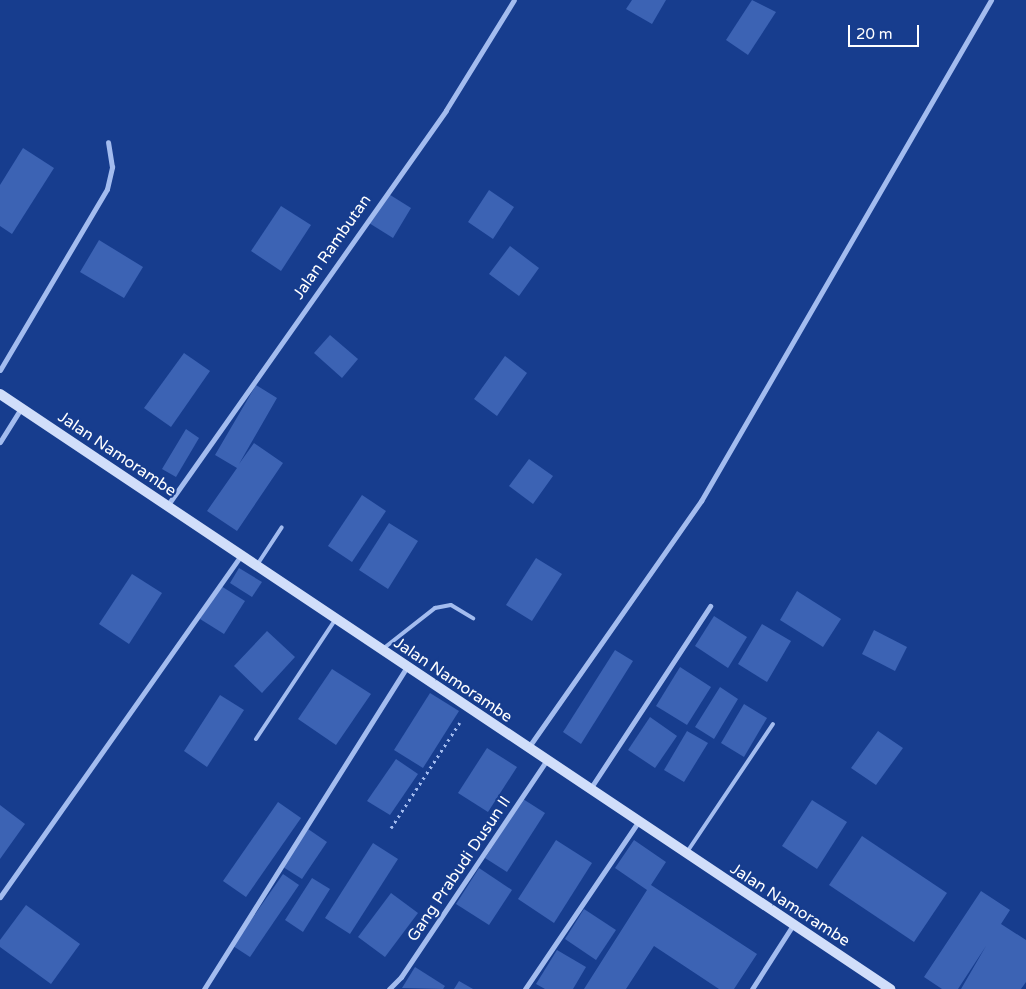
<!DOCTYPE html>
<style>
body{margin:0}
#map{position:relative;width:1026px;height:989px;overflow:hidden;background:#173d8e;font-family:"Varela Round",sans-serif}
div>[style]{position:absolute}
.building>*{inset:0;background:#3c63b4}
.path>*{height:3px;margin-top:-1.5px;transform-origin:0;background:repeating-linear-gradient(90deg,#a3bcef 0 2.5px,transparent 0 6.5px)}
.lane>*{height:4px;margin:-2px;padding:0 2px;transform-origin:2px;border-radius:2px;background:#a3bcef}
.street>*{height:5px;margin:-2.5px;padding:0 2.5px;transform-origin:2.5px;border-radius:2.5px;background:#a3bcef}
.secondary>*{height:10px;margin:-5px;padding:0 5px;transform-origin:5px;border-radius:5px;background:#d1defa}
span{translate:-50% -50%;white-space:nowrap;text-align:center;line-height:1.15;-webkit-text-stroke:4.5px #173d8e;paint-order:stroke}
.street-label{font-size:16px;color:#fff}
.scale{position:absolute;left:848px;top:25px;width:71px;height:22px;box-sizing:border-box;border:2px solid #fff;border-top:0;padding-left:6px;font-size:15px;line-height:18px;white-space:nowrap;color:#fff;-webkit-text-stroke:4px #173d8e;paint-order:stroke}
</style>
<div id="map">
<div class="building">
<div style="clip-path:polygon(632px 0,666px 0,652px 24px,626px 9px)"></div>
<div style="clip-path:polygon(752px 0,776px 12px,748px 55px,726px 40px)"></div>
<div style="clip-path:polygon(23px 148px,54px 168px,12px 234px,0 226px,0 185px)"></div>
<div style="clip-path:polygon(489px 190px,514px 207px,493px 239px,468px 222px)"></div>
<div style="clip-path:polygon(387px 193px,411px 208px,393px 238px,369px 223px)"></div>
<div style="clip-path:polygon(281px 206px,311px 225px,281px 271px,251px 251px)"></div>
<div style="clip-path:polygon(99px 240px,143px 267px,124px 298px,80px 272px)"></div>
<div style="clip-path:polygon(510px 246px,539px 268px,519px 296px,489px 274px)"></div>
<div style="clip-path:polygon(330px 335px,358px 359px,342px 378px,314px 353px)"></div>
<div style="clip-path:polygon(184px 353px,210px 371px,171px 427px,144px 408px)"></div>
<div style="clip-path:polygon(505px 356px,527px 373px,497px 416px,474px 399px)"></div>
<div style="clip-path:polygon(256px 385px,277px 398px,239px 464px,254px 443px,283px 463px,237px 531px,207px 511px,237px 468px,215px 455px)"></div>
<div style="clip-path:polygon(186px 429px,199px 438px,176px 477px,162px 469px)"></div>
<div style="clip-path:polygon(529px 459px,553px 476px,533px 504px,509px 486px)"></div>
<div style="clip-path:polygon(362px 495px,386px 511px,352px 562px,328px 546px)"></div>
<div style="clip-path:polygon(389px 523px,418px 541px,388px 589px,359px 570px)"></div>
<div style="clip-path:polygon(536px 558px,562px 574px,532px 621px,506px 605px)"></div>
<div style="clip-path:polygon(239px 568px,262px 582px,252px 597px,230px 583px)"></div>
<div style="clip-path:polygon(132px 574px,162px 593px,129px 644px,99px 624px)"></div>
<div style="clip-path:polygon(221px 586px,245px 601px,224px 634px,200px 619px)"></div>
<div style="clip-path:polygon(797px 591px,841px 619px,823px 647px,780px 620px)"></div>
<div style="clip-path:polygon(714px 616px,747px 637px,728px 668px,695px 646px)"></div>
<div style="clip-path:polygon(762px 624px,791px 641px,767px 682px,738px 664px)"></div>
<div style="clip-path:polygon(874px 630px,907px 647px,895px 671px,862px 654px)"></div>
<div style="clip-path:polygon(267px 631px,295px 657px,262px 693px,234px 666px)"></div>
<div style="clip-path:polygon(615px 650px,633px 661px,581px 744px,563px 732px)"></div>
<div style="clip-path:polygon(680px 667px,711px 687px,687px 725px,656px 706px)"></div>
<div style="clip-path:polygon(332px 669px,371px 694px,336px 745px,298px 719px)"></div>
<div style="clip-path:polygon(720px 687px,738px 699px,714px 739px,695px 727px)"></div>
<div style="clip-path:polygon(430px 693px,459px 711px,423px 768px,394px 750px)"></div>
<div style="clip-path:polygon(220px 695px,244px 710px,207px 767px,184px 751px)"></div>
<div style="clip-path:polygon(744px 704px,767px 718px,744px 757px,721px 743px)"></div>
<div style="clip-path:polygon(650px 717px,677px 736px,655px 768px,628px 750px)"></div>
<div style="clip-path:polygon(687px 731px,708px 743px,684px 782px,664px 770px)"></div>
<div style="clip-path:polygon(878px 731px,903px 748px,876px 785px,851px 768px)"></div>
<div style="clip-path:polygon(487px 748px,517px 767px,488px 812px,458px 793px)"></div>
<div style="clip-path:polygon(396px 759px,418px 774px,390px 815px,367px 801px)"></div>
<div style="clip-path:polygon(523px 799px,545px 813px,507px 872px,485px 858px)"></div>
<div style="clip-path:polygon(812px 800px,847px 822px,817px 869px,782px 846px)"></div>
<div style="clip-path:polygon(278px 802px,301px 818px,246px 897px,223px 881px)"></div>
<div style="clip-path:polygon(0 805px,25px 824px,0 859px)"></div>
<div style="clip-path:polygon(308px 829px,327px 842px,302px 879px,283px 867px)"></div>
<div style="clip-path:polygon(862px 836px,947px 893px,914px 942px,829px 885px)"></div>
<div style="clip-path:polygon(556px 840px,592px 863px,554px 923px,518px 899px)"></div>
<div style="clip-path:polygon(634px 840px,666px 862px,651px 885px,757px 954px,734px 989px,719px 989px,654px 946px,626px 989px,584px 989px,647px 890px,615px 868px)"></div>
<div style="clip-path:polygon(373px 843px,398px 859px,350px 934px,325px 918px)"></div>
<div style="clip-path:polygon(479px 868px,512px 890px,489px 925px,456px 904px)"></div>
<div style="clip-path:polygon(283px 874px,299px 885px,250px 957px,233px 946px)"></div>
<div style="clip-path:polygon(312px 878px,330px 889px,303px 932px,285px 920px)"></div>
<div style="clip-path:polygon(981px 891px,1010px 910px,1001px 924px,1026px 940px,1026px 982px,1021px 989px,961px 989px,986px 946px,958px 989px,942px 989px,924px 977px)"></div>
<div style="clip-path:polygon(391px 893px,418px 913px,385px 957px,358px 937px)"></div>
<div style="clip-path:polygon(26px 905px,80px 944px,51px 984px,0 947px,0 940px)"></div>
<div style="clip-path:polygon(584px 909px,616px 930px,596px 960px,565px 939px)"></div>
<div style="clip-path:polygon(557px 950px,586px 967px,573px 989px,545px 989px,536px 984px)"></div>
<div style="clip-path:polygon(415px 967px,445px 986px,443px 989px,402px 988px)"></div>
<div style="clip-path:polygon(459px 981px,473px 989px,454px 989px)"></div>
</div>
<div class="path">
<div style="left:391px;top:828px;width:126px;rotate:-56.9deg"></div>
</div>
<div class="lane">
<div style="left:257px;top:565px;width:45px;rotate:-56.7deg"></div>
<div style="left:384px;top:648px;width:65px;rotate:-38.1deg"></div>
<div style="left:435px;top:608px;width:16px;rotate:-11deg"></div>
<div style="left:451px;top:605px;width:26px;rotate:31deg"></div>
<div style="left:256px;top:739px;width:143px;rotate:-56.4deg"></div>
<div style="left:687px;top:852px;width:154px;rotate:-56.1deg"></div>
</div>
<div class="street">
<div style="left:0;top:370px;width:210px;rotate:-59.4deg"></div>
<div style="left:107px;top:189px;width:23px;rotate:-77deg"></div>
<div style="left:112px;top:167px;width:25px;rotate:-99deg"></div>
<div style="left:0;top:442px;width:39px;rotate:-58deg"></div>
<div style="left:167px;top:506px;width:484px;rotate:-54.8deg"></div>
<div style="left:446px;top:110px;width:129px;rotate:-58.3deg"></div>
<div style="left:528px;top:748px;width:302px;rotate:-55deg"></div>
<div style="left:701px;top:501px;width:579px;rotate:-59.94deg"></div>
<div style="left:590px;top:789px;width:219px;rotate:-56.7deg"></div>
<div style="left:0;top:897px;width:418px;rotate:-54.8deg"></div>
<div style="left:204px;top:989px;width:381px;rotate:-57.8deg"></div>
<div style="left:389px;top:989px;width:17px;rotate:-45deg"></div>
<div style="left:401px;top:977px;width:260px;rotate:-56.1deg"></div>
<div style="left:525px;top:989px;width:202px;rotate:-55.9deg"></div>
<div style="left:752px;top:989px;width:76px;rotate:-57.4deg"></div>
</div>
<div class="secondary">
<div style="left:0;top:394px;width:1071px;rotate:33.76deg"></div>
</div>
<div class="street-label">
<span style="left:332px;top:247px;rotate:-55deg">Jalan Rambutan</span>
<span style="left:117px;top:454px;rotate:34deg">Jalan Namorambe</span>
<span style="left:453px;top:680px;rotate:34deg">Jalan Namorambe</span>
<span style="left:459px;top:869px;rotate:-56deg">Gang Prabudi Dusun II</span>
<span style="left:790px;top:905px;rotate:33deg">Jalan Namorambe</span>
</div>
<div class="scale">20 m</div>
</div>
